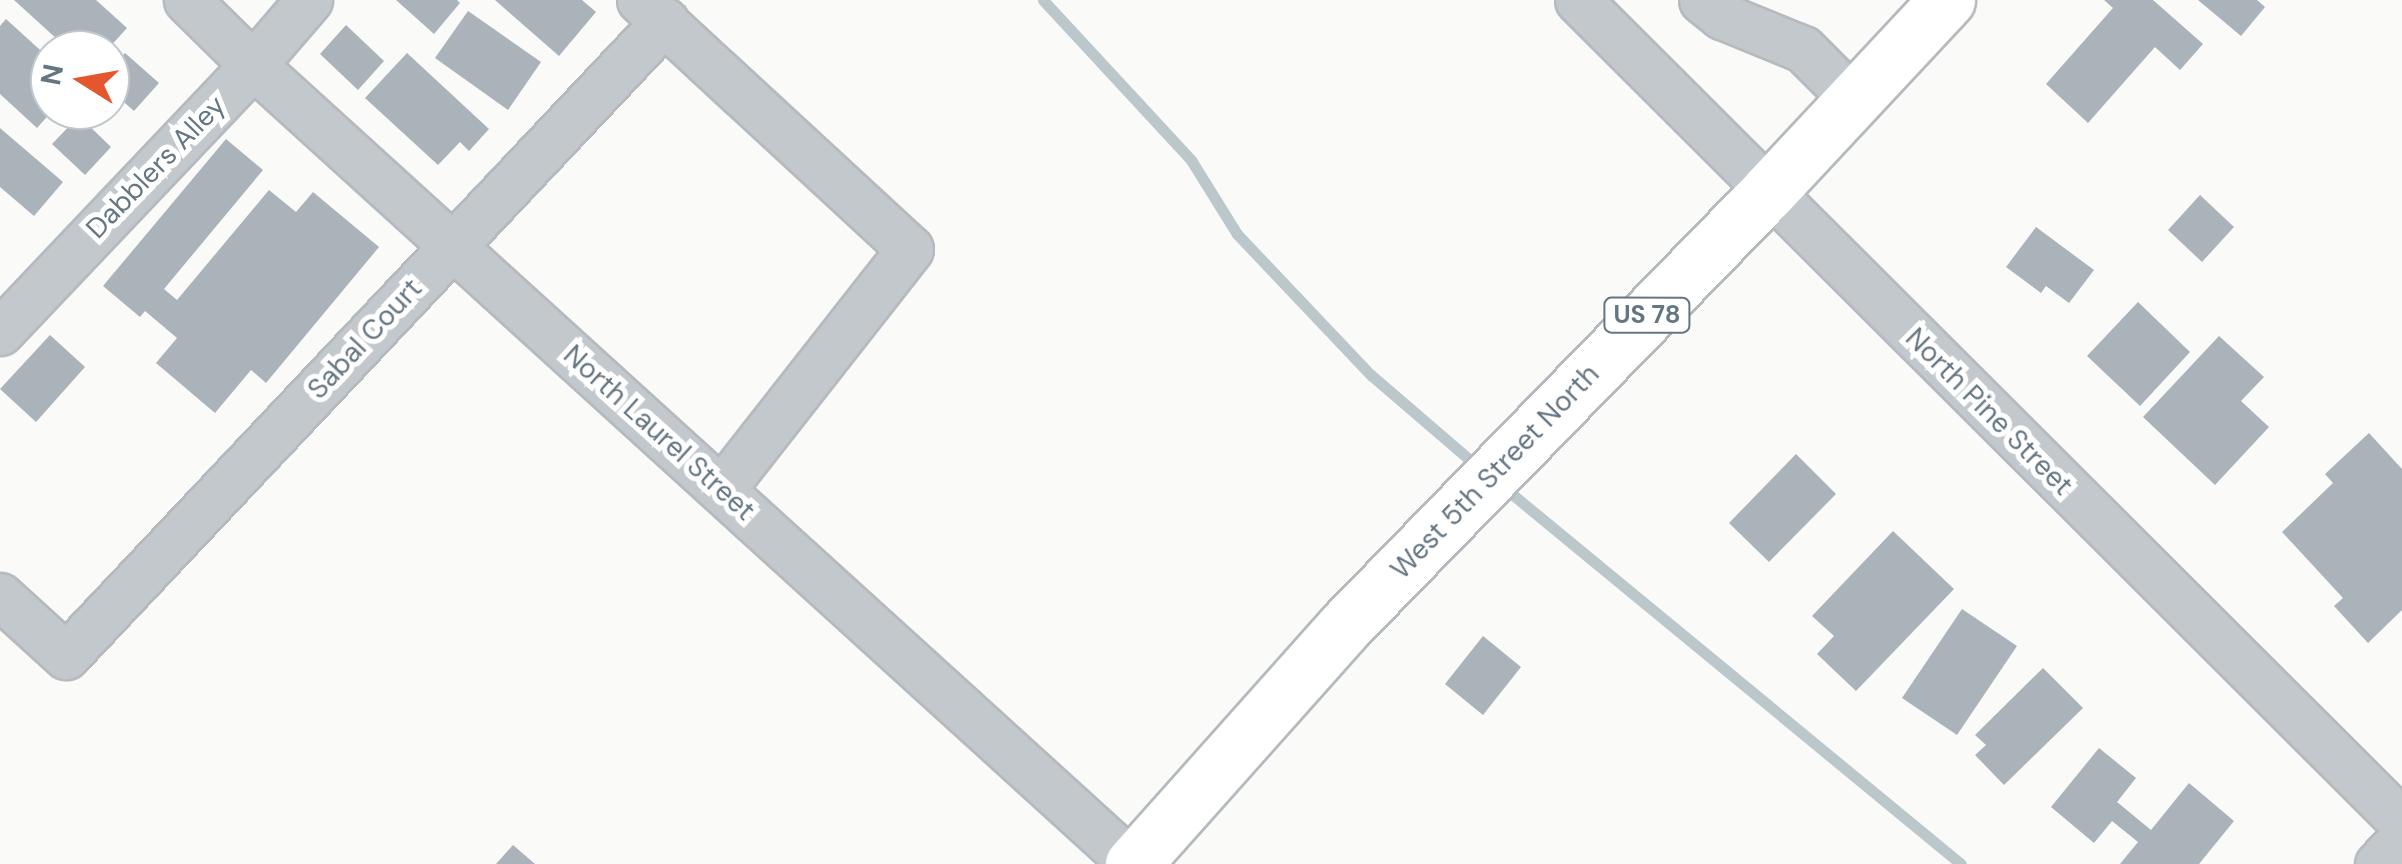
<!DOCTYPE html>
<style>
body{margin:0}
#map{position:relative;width:2402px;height:864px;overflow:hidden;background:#fafaf8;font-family:"DM Sans",sans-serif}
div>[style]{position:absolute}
.stream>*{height:11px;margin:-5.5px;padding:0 5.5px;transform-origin:5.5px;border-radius:5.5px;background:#bbc7cb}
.building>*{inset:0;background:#aab3b9}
.roads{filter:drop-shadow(2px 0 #b5babe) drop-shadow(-2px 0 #b5babe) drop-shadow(0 2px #b5babe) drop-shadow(0 -2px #b5babe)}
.minor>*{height:45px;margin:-22.5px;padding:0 22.5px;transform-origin:22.5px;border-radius:22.5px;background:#c3c8cc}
.major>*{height:55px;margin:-27.5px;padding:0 27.5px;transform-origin:27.5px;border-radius:27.5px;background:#fff}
span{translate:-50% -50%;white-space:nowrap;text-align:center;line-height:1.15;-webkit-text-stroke:10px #fff;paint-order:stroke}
.shield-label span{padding:2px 8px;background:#fff;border:2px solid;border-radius:8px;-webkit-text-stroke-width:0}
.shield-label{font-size:25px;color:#657683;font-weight:700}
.street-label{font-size:28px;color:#657683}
.north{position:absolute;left:30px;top:30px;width:100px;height:100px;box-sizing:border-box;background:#fff;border:2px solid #c1c8cd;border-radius:50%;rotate:281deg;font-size:28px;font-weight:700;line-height:40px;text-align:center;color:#657683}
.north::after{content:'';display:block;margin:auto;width:35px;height:45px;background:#e4572e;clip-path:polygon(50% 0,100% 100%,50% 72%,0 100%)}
</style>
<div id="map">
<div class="stream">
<div style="left:1043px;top:0;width:218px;rotate:47.2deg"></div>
<div style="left:1191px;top:160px;width:87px;rotate:58.1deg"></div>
<div style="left:1237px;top:234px;width:195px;rotate:46.5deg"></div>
<div style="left:1371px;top:375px;width:141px;rotate:40.7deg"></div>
<div style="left:1501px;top:485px;width:596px;rotate:39.49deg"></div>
</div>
<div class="building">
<div style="clip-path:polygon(14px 0,96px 0,127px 28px,107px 50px,69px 50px)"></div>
<div style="clip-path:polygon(396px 0,457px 0,460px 3px,434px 34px)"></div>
<div style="clip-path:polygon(495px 0,582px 0,596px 12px,559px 56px)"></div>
<div style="clip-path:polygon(2104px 0,2153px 0,2203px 44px,2180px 70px,2155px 47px,2088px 123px,2046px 84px,2113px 8px)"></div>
<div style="clip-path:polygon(2198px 0,2257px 0,2265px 7px,2241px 36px)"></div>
<div style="clip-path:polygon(468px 11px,541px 62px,508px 110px,435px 58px)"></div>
<div style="clip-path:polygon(6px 19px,50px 59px,53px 110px,37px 128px,0 94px,0 26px)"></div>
<div style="clip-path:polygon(346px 25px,384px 61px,358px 90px,320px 54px)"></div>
<div style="clip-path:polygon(125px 53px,159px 83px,134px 111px,110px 90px,110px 70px)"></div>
<div style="clip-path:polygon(407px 53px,489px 129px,469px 151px,460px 142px,438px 165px,365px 98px)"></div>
<div style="clip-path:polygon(79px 116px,111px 147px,85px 175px,52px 144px)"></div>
<div style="clip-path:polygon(0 128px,63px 182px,34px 216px,0 187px)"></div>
<div style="clip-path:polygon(226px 139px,263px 170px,164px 289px,177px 300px,269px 190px,296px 212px,313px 192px,379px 247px,266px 383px,251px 370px,215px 413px,156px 363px,177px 338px,145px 311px,140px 317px,103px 286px)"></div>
<div style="clip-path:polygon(2200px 195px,2234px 227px,2202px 262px,2168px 230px)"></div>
<div style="clip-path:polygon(2036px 227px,2094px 270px,2069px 303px,2046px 286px,2041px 293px,2006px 267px)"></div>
<div style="clip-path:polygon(2138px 302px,2190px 352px,2140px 406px,2087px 356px)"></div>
<div style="clip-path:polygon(50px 335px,85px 367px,36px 422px,0 389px)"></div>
<div style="clip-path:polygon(2219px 336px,2264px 377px,2241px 401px,2269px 427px,2215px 485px,2143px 417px)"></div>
<div style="clip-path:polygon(2369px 433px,2402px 469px,2402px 610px,2368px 643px,2334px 606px,2343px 598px,2282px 532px,2333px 483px,2325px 474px)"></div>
<div style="clip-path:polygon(1796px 454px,1836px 494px,1769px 562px,1729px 523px)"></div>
<div style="clip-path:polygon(1893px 531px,1954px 589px,1856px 691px,1817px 654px,1834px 636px,1812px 616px)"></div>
<div style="clip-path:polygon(1962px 609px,2017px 646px,1957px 735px,1902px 698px)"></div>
<div style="clip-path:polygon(1483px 636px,1521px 667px,1483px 715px,1445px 684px)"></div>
<div style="clip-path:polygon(2043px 668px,2083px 708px,2004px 785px,1975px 755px,1986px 745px,1975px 735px)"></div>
<div style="clip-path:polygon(2099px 748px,2136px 778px,2117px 802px,2151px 830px,2189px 783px,2234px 821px,2199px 864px,2120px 864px,2138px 842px,2112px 821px,2094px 843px,2051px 807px)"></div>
<div style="clip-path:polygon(513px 845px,535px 864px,496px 864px)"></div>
</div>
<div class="roads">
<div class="minor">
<div style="left:187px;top:0;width:93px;rotate:44.6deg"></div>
<div style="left:253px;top:65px;width:1189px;rotate:42.24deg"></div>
<div style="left:640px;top:0;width:367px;rotate:42.7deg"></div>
<div style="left:910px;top:249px;width:306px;rotate:128.1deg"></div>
<div style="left:1578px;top:0;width:1164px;rotate:44.93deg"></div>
<div style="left:1702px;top:0;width:26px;rotate:39deg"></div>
<div style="left:1722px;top:16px;width:87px;rotate:22.2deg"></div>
<div style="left:1803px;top:49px;width:72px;rotate:45deg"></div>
<div style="left:0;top:332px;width:368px;rotate:-46.5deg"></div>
<div style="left:253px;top:65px;width:86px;rotate:-49.3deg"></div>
<div style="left:0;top:596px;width:89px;rotate:42.3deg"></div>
<div style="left:66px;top:656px;width:873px;rotate:-46.67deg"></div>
<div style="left:2378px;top:864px;width:35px;rotate:-46deg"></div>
</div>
<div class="major">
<div style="left:1133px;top:864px;width:317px;rotate:-48.3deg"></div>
<div style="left:1344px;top:627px;width:606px;rotate:-45.74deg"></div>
<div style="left:1767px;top:193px;width:264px;rotate:-47deg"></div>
</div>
</div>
<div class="shield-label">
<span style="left:1647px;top:315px">US 78</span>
</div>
<div class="street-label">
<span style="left:156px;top:167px;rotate:-46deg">Dabblers Alley</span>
<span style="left:365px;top:339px;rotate:-47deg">Sabal Court</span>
<span style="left:1989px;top:412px;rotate:45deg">North Pine Street</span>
<span style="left:659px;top:433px;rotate:42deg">North Laurel Street</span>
<span style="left:1495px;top:472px;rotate:-46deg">West 5th Street North</span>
</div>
<div class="north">N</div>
</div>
